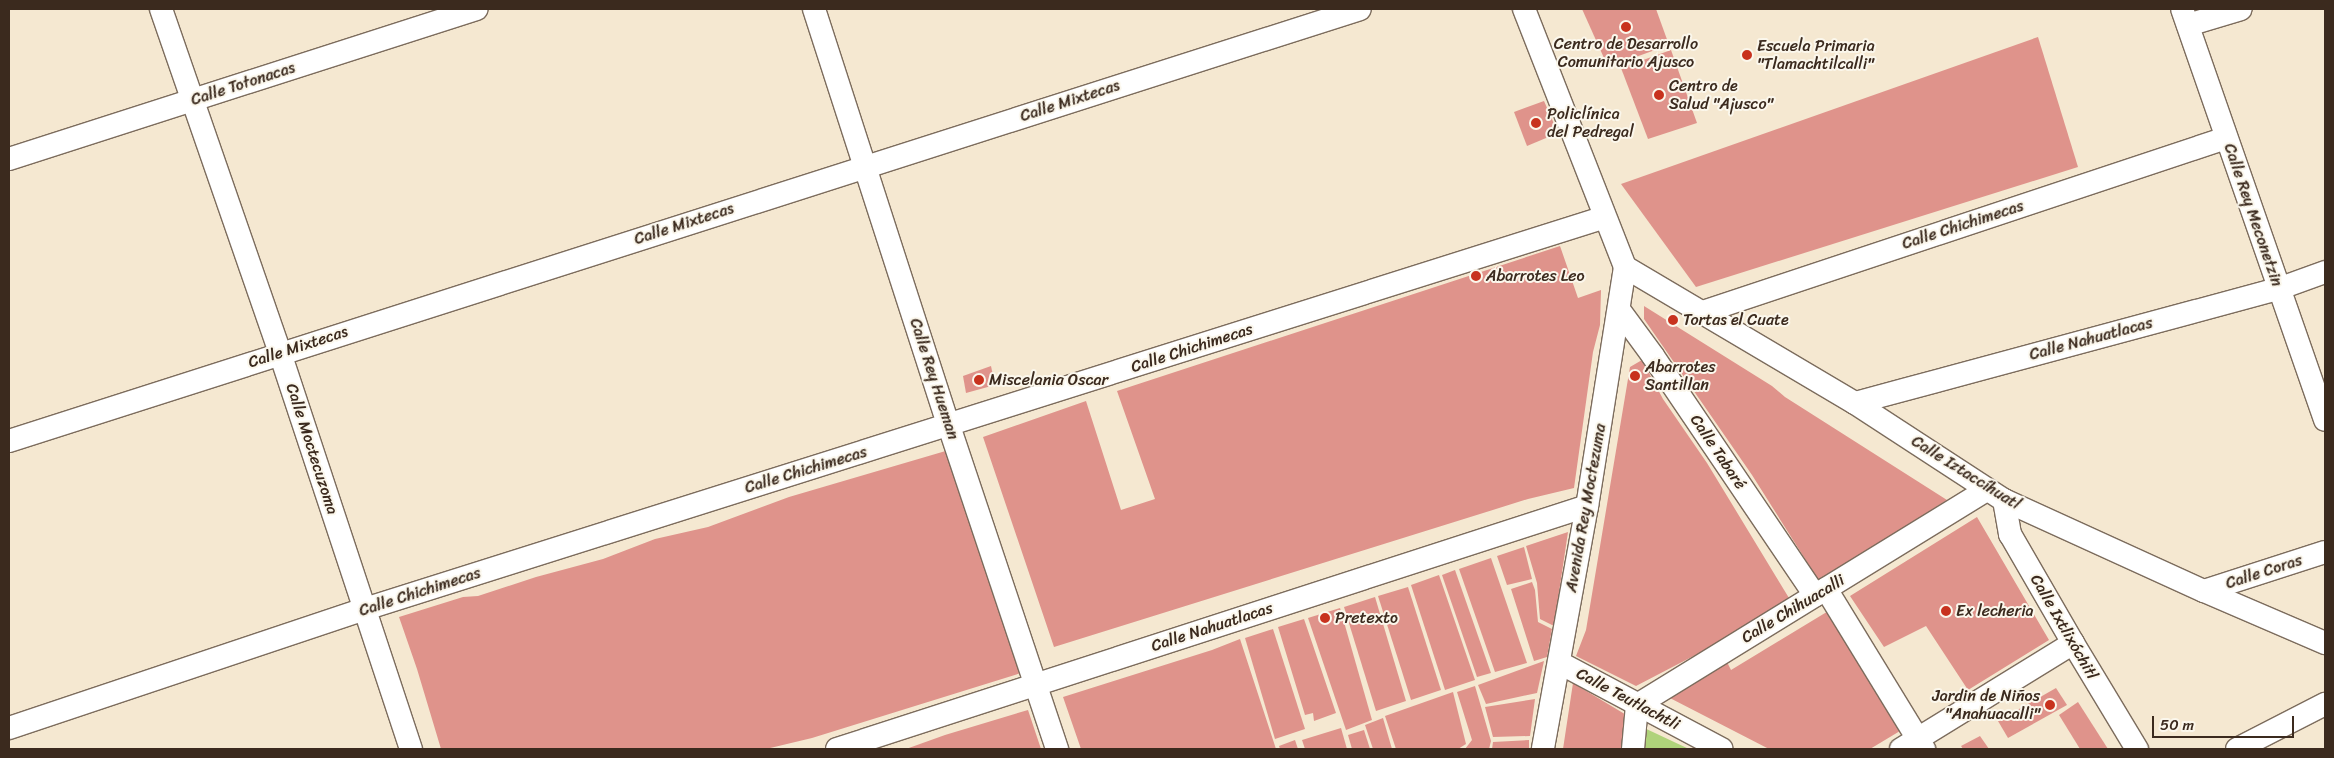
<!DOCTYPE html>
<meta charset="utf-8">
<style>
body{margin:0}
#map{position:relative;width:2334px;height:758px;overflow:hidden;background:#f5e8d1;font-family:Sriracha,sans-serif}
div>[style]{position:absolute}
.green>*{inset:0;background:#afd27a}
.building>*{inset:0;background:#df938b}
.roads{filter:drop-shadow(1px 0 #7c6c5d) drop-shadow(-1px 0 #7c6c5d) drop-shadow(0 1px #7c6c5d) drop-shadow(0 -1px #7c6c5d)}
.minor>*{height:22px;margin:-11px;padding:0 11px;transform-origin:11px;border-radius:11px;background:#fff}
.dots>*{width:14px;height:14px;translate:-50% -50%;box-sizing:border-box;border:2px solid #fbf7ec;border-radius:50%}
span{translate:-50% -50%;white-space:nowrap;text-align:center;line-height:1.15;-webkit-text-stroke:4px #fbf7ec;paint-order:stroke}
.poi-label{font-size:16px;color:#3b2a1e}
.left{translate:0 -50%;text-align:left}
.right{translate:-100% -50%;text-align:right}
.street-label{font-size:16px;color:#3b2a1e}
.frame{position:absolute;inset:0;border:10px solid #3b2a1e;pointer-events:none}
.scale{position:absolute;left:2152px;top:716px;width:142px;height:22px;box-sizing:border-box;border:2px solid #3b2a1e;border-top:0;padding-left:6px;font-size:15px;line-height:18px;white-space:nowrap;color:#3b2a1e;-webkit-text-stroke:4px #fbf7ec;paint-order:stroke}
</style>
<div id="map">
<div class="green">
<div style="clip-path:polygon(1640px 726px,1689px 749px,1638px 749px)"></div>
</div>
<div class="building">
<div style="clip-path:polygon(1582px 9px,1656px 9px,1669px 45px,1608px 67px)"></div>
<div style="clip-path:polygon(2038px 37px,2078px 167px,1696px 287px,1621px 184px)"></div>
<div style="clip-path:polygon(1671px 50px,1697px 123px,1648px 139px,1621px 68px)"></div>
<div style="clip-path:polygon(1544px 101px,1558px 133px,1527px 146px,1514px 112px)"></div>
<div style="clip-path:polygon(1560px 246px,1578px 298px,1601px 290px,1600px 325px,1593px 352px,1574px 488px,1528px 499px,1054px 647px,983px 437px,1086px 401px,1121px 510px,1155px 499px,1117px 391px)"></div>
<div style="clip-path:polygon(1644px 306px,1772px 386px,1785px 397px,1947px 500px,1819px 581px,1752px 475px,1644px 319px)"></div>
<div style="clip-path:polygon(1642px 360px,1663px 399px,1707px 463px,1789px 598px,1707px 649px,1636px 686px,1576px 656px,1586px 630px,1630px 367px)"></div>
<div style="clip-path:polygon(991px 366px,995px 385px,966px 393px,963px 376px)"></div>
<div style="clip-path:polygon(949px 450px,1021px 673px,812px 738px,766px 749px,441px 749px,417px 669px,399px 617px,463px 597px,478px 596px,536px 577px,603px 559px,655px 539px,708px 527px,789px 497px)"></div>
<div style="clip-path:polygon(1977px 517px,2049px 640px,1968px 690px,1926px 626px,1884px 647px,1850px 596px)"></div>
<div style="clip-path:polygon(1568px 532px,1554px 626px,1540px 619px,1537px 583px,1526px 546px)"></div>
<div style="clip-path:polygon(1524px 547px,1532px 579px,1507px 585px,1497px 556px)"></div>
<div style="clip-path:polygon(1491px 558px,1527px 663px,1495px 672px,1459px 569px)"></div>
<div style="clip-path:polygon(1455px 570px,1491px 673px,1477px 677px,1442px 575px)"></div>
<div style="clip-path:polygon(1439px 575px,1475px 680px,1445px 690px,1411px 585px)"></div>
<div style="clip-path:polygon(1532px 582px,1535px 590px,1538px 622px,1552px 629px,1547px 657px,1534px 661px,1511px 589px)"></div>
<div style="clip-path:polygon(1408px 587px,1441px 690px,1411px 700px,1378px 596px)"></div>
<div style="clip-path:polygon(1375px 597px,1406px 701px,1376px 711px,1344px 607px)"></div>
<div style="clip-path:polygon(1340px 608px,1372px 720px,1346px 730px,1308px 618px)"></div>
<div style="clip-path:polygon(1830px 610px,1905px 728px,1870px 749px,1769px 749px,1666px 696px,1727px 662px,1731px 670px)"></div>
<div style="clip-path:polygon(1304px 619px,1336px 713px,1314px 721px,1313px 713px,1305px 715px,1278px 627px)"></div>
<div style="clip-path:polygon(1273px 629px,1305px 729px,1275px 739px,1245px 638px)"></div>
<div style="clip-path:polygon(1240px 639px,1276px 749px,1081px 749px,1063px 697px,1212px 650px)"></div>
<div style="clip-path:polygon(1544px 661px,1537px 693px,1486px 704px,1478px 685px)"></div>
<div style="clip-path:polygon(1573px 683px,1628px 716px,1621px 749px,1563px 749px)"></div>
<div style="clip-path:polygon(1475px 686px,1491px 741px,1489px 749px,1465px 749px,1472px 740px,1457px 692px)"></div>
<div style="clip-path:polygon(2056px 688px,2067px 705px,2008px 738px,1998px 721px)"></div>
<div style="clip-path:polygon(1453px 692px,1466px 744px,1458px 749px,1396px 749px,1385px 716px)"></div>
<div style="clip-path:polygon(1535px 699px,1530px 736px,1493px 737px,1485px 707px)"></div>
<div style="clip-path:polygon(2078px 702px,2108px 749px,2080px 749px,2059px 715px)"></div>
<div style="clip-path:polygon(1028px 710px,1041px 749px,906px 749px,945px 735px)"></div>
<div style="clip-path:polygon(1383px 718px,1392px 749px,1373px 749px,1365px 725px)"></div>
<div style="clip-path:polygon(1341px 728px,1347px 749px,1305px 749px,1302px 740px)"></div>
<div style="clip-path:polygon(1364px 730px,1370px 749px,1352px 749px,1348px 735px)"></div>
<div style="clip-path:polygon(1980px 736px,1989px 749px,1963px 749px,1961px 746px)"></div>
<div style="clip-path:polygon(1295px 740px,1298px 749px,1280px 749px,1279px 746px)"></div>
<div style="clip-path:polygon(1529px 740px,1529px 749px,1492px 749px,1493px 742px)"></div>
</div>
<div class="roads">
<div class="minor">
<div style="left:161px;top:9px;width:364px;rotate:70.9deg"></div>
<div style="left:280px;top:353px;width:417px;rotate:71.7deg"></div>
<div style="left:814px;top:9px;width:438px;rotate:72.1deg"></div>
<div style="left:949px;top:426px;width:341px;rotate:71.5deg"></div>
<div style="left:1524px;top:9px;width:277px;rotate:68.6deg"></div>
<div style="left:1625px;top:267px;width:242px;rotate:99deg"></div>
<div style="left:1587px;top:506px;width:247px;rotate:100.3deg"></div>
<div style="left:2182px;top:9px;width:435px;rotate:70.8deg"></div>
<div style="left:2188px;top:25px;width:55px;rotate:-16.8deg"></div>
<div style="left:9px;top:159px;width:491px;rotate:-17.8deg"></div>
<div style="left:1625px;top:267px;width:267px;rotate:30.6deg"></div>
<div style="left:1855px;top:403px;width:178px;rotate:33.1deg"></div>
<div style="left:2004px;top:500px;width:220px;rotate:24.5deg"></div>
<div style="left:2204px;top:591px;width:132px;rotate:23.3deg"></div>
<div style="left:1620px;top:311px;width:56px;rotate:53.7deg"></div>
<div style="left:1653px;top:356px;width:289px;rotate:55.9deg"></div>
<div style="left:1700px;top:313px;width:554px;rotate:-18.4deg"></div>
<div style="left:1855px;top:403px;width:438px;rotate:-15.1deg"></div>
<div style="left:2278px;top:289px;width:50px;rotate:-19.9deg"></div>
<div style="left:9px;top:441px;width:1418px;rotate:-17.73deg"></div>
<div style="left:2004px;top:500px;width:35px;rotate:80deg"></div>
<div style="left:2010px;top:534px;width:126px;rotate:60deg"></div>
<div style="left:2073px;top:643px;width:124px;rotate:58.9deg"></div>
<div style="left:1826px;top:589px;width:188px;rotate:58.5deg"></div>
<div style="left:2204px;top:591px;width:127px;rotate:-17.9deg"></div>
<div style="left:1560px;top:663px;width:183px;rotate:28deg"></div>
<div style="left:9px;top:728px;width:375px;rotate:-18.5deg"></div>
<div style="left:365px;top:609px;width:1300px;rotate:-17.54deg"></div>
<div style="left:837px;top:749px;width:788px;rotate:-17.95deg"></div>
<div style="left:1633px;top:749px;width:44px;rotate:-84.8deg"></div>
<div style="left:1637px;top:705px;width:411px;rotate:-31.6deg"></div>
<div style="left:1901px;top:749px;width:202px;rotate:-31.6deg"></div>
<div style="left:2237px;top:749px;width:99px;rotate:-27.1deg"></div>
</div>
</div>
<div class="dots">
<div style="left:1626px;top:27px;background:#c8321e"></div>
<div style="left:1747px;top:55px;background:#c8321e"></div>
<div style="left:1659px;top:95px;background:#c8321e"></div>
<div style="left:1536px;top:123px;background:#c8321e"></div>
<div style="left:1476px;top:276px;background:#c8321e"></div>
<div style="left:1673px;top:320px;background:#c8321e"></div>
<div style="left:1635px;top:376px;background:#c8321e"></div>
<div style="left:979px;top:380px;background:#c8321e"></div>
<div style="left:1946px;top:611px;background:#c8321e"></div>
<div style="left:1325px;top:618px;background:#c8321e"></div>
<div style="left:2050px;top:705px;background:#c8321e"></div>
</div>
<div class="poi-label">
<span style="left:1626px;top:53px">Centro de Desarrollo<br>Comunitario Ajusco</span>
<span class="left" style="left:1757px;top:55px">Escuela Primaria<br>"Tlamachtilcalli"</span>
<span class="left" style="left:1669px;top:95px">Centro de<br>Salud "Ajusco"</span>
<span class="left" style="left:1547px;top:123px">Policlínica<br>del Pedregal</span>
<span class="left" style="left:1486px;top:276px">Abarrotes Leo</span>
<span class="left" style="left:1683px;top:320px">Tortas el Cuate</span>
<span class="left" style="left:1645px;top:376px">Abarrotes<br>Santillan</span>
<span class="left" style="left:989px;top:380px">Miscelania Oscar</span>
<span class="left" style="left:1956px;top:611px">Ex lecheria</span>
<span class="left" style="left:1335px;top:618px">Pretexto</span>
<span class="right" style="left:2040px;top:705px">Jardin de Niños<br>"Anahuacalli"</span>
</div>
<div class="street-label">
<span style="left:243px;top:84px;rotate:-18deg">Calle Totonacas</span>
<span style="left:1070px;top:101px;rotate:-18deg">Calle Mixtecas</span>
<span style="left:2253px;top:215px;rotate:71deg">Calle Rey Meconetzin</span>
<span style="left:684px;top:224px;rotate:-18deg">Calle Mixtecas</span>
<span style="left:1963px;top:225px;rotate:-18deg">Calle Chichimecas</span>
<span style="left:2091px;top:339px;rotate:-15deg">Calle Nahuatlacas</span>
<span style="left:298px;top:347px;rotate:-18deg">Calle Mixtecas</span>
<span style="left:1192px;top:348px;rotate:-18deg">Calle Chichimecas</span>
<span style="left:934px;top:379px;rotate:72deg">Calle Rey Hueman</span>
<span style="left:312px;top:449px;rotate:72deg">Calle Moctecuzoma</span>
<span style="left:1718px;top:452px;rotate:56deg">Calle Tabaré</span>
<span style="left:806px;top:470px;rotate:-17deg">Calle Chichimecas</span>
<span style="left:1966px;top:473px;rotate:32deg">Calle Iztaccíhuatl</span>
<span style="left:1586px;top:508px;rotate:-80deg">Avenida Rey Moctezuma</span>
<span style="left:2264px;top:572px;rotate:-18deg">Calle Coras</span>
<span style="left:420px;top:592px;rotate:-18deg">Calle Chichimecas</span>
<span style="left:1793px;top:609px;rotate:-31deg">Calle Chihuacalli</span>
<span style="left:1212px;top:627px;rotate:-18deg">Calle Nahuatlacas</span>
<span style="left:2064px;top:627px;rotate:60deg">Calle Ixtlixóchitl</span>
<span style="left:1628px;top:699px;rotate:28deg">Calle Teutlachtli</span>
</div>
<div class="frame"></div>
<div class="scale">50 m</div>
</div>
